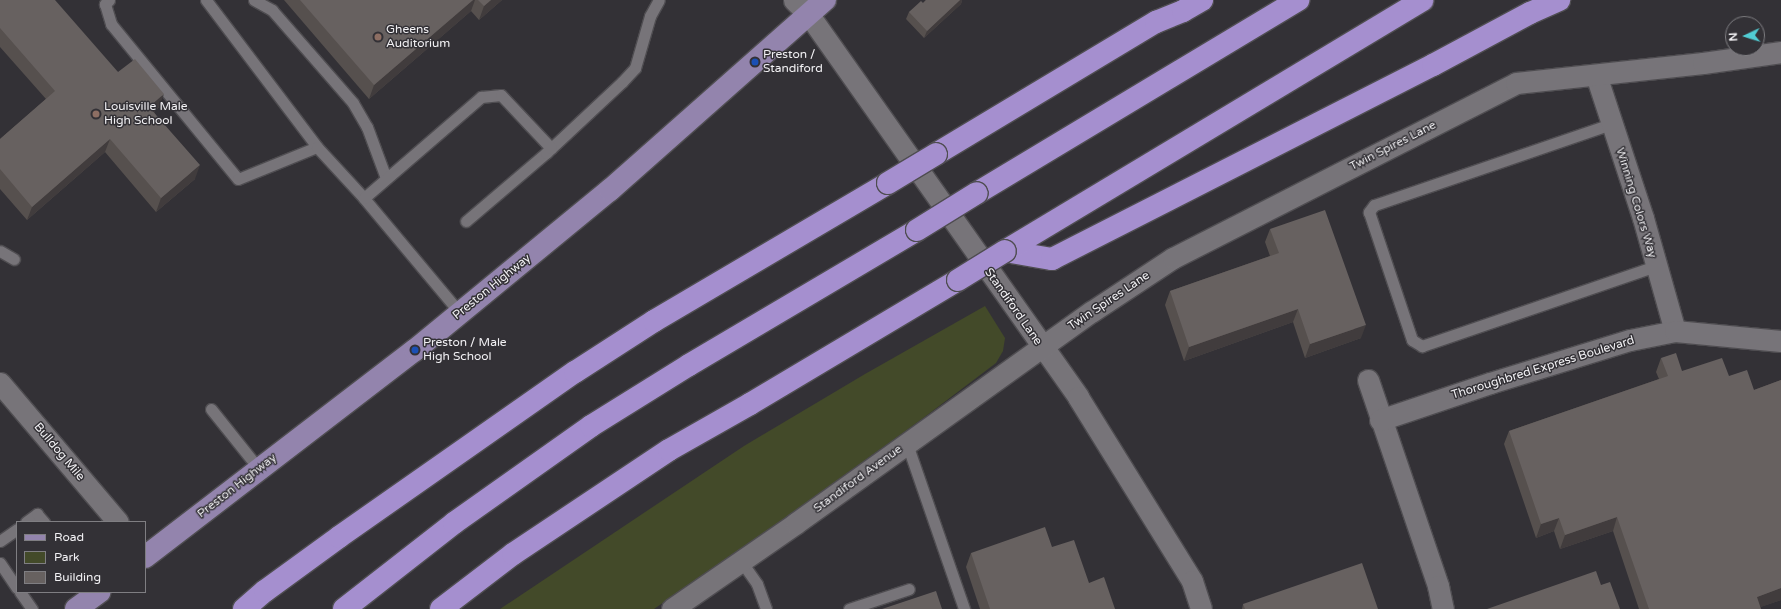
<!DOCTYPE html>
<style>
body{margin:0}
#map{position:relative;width:1781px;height:609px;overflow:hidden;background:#333136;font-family:"Varela Round",sans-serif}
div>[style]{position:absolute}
.green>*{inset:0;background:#434a29}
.roads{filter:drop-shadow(1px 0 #4f4d51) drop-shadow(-1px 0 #4f4d51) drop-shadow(0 1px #4f4d51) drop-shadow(0 -1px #4f4d51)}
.lane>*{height:11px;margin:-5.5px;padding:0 5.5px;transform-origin:5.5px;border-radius:5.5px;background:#777479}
.street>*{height:21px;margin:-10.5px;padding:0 10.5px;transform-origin:10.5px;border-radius:10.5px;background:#777479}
.primary>*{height:22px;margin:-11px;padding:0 11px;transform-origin:11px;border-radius:11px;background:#9384ad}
.highway>*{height:22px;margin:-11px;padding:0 11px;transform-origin:11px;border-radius:11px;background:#a58fcf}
.bridges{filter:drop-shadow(1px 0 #4f4d51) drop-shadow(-1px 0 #4f4d51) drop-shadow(0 1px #4f4d51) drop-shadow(0 -1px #4f4d51)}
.highway-bridge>*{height:22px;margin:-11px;padding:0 11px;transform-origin:11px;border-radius:11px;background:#a58fcf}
.wall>*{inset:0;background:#56504e}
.shaded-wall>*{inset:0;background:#413c3d}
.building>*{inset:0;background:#676160}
.dots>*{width:11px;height:11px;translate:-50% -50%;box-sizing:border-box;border:2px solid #333136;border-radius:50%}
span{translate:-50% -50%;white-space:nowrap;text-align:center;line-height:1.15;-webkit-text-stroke:3px #333136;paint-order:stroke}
.poi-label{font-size:12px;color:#f2f1f4}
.left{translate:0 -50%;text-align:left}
.street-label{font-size:12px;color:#f2f1f4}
.legend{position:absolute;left:16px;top:521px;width:130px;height:72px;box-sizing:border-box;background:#333136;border:1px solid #7f7e82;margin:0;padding:5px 7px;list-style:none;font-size:12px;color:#f2f1f4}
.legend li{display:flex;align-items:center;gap:8px;height:20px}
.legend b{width:20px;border:1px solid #7f7e82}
.north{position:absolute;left:1725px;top:16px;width:40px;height:40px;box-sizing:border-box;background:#333136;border:1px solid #7f7e82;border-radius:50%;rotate:266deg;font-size:11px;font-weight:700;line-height:16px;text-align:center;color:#f2f1f4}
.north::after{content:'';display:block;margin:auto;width:14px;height:18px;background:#51ccd3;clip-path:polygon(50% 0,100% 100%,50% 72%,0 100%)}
</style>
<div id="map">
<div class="green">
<div style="clip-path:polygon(985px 306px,1005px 338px,1003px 351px,996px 363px,922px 419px,785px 518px,654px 609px,500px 609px,744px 446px,865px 374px)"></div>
</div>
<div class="roads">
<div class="lane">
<div style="left:109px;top:0;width:6px;rotate:135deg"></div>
<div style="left:105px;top:4px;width:21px;rotate:73deg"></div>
<div style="left:111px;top:24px;width:200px;rotate:50.7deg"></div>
<div style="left:238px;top:179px;width:85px;rotate:-22.1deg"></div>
<div style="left:206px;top:0;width:184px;rotate:52.9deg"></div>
<div style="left:317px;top:147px;width:69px;rotate:47.3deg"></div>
<div style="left:254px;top:0;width:21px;rotate:29deg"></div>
<div style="left:272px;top:10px;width:123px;rotate:48.9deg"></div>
<div style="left:353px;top:103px;width:28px;rotate:60deg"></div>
<div style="left:367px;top:127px;width:54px;rotate:69.6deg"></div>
<div style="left:1611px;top:124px;width:250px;rotate:161.1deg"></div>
<div style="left:1374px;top:205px;width:9px;rotate:126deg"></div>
<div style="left:1369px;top:212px;width:135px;rotate:71.4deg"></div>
<div style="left:1412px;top:340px;width:12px;rotate:31deg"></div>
<div style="left:1422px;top:346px;width:247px;rotate:-18.9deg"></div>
<div style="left:466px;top:221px;width:105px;rotate:-40.4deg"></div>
<div style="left:546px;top:153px;width:104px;rotate:-43.1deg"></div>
<div style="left:622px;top:82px;width:19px;rotate:-47deg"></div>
<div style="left:635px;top:68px;width:54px;rotate:-73.9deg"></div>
<div style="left:650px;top:16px;width:18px;rotate:-61deg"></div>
<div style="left:0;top:251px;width:16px;rotate:30deg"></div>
<div style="left:460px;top:313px;width:150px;rotate:-129.9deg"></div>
<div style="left:364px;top:198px;width:155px;rotate:-40.8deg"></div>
<div style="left:481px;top:97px;width:20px;rotate:-6deg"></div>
<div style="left:501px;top:95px;width:73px;rotate:46.7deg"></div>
<div style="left:211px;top:409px;width:77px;rotate:51.3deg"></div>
<div style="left:907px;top:444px;width:175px;rotate:70.9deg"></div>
<div style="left:26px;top:522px;width:14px;rotate:-36deg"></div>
<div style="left:37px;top:514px;width:11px;rotate:49deg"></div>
<div style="left:0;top:541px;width:21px;rotate:-35deg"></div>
<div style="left:741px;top:561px;width:28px;rotate:55deg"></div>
<div style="left:757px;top:584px;width:27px;rotate:70deg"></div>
<div style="left:0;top:563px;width:30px;rotate:56deg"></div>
<div style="left:20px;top:592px;width:21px;rotate:55deg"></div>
<div style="left:849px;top:609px;width:63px;rotate:-18.4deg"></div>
</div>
<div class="street">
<div style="left:794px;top:0;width:21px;rotate:45deg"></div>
<div style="left:809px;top:15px;width:467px;rotate:54.8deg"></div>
<div style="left:1078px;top:397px;width:216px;rotate:58.2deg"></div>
<div style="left:1192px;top:581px;width:29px;rotate:72deg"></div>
<div style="left:1596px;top:75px;width:151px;rotate:71.8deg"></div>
<div style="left:1643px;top:218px;width:117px;rotate:74.2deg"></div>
<div style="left:1368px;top:380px;width:218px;rotate:71.2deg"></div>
<div style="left:1438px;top:586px;width:24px;rotate:78deg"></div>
<div style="left:0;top:383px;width:182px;rotate:49.7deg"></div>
<div style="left:1380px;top:420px;width:116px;rotate:-18.6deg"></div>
<div style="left:1490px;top:383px;width:146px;rotate:-17.1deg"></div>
<div style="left:1630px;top:340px;width:46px;rotate:-11.3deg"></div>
<div style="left:1675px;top:331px;width:106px;rotate:5.4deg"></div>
<div style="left:672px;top:609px;width:151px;rotate:-34.7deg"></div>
<div style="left:796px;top:523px;width:363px;rotate:-35.6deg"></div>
<div style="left:1091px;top:312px;width:98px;rotate:-33.4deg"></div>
<div style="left:1173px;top:258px;width:385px;rotate:-27deg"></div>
<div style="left:1516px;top:83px;width:188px;rotate:-6.1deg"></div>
<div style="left:1703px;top:63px;width:79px;rotate:-8deg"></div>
</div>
<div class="primary">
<div style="left:145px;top:557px;width:340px;rotate:-37.5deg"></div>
<div style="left:415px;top:350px;width:252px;rotate:-39.4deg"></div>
<div style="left:610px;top:190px;width:287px;rotate:-41.5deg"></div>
<div style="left:76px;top:609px;width:29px;rotate:-36deg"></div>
</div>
<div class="highway">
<div style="left:936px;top:154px;width:257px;rotate:-31deg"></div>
<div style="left:1156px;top:22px;width:29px;rotate:-22deg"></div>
<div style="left:1183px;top:11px;width:22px;rotate:-30deg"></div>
<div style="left:977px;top:193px;width:375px;rotate:-31deg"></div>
<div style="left:1005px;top:251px;width:48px;rotate:9.7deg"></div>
<div style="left:1052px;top:259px;width:428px;rotate:-27deg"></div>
<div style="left:1433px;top:65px;width:110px;rotate:-28.2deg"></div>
<div style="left:1530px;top:13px;width:32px;rotate:-24deg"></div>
<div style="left:1005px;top:251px;width:487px;rotate:-31deg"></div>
<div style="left:244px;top:609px;width:28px;rotate:-41deg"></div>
<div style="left:265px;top:591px;width:92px;rotate:-36.1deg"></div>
<div style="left:339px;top:537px;width:288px;rotate:-35deg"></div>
<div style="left:575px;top:372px;width:94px;rotate:-32.8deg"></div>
<div style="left:654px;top:321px;width:272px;rotate:-30.5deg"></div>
<div style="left:344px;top:609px;width:140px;rotate:-38deg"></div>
<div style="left:454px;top:523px;width:168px;rotate:-35.3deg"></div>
<div style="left:591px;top:426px;width:115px;rotate:-31.9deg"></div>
<div style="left:689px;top:365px;width:265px;rotate:-30.6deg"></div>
<div style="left:441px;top:609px;width:91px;rotate:-37.4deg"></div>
<div style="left:513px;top:554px;width:187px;rotate:-33.7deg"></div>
<div style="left:669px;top:450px;width:93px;rotate:-29.6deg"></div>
<div style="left:750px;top:404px;width:242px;rotate:-30.8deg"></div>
</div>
</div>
<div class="bridges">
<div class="highway-bridge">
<div style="left:888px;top:183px;width:56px;rotate:-31.1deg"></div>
<div style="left:917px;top:230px;width:70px;rotate:-31.7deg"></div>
<div style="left:958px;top:280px;width:55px;rotate:-31.7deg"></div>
</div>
</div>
<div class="wall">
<div style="clip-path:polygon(0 0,118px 72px,159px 107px,154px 112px,195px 179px,156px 212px,105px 152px,27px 220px,0 189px,0 139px,46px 99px,0 47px)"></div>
<div style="clip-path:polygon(284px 0,502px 0,479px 20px,471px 11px,369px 99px)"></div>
<div style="clip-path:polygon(926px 0,962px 0,961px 4px,924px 38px,906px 19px,909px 12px,923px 3px)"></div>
<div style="clip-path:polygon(1270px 229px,1361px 338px,1305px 358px,1293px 322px,1184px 361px,1165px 305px,1170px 291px,1270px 256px,1265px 242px)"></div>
<div style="clip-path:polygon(1661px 358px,1682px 371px,1729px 376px,1754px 390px,1781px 380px,1781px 600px,1760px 607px,1761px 609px,1639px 609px,1613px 531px,1560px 549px,1554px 531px,1536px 538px,1504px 444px,1509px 431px,1659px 379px,1656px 372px)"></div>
<div style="clip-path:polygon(971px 553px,1089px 583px,1115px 609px,980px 609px,966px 567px)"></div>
<div style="clip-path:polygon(1243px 604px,1378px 609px,1242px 609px)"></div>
</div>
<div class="shaded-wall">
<div style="clip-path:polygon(473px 0,475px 0,471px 11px,369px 99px,374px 85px)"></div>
<div style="clip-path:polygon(491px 0,502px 0,479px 20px,484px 6px)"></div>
<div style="clip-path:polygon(960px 0,962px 0,961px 4px,924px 38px,927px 31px)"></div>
<div style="clip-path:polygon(164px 94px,159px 107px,144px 120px,149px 107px)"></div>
<div style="clip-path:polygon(110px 139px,105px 152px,27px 220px,32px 207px)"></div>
<div style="clip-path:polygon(200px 165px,195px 179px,156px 212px,161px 198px)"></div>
<div style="clip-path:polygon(1298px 309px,1293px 322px,1184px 361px,1189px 347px)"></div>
<div style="clip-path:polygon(1366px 325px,1361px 338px,1305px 358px,1310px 344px)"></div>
<div style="clip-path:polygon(1617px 517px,1613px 531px,1560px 549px,1565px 535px)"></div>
<div style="clip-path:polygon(1559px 518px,1554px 531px,1536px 538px,1541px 524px)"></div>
<div style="clip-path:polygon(1781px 588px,1781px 600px,1755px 609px,1757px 597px)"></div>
</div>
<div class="building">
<div style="clip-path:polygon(0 0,55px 0,118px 72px,135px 59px,164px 94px,149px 107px,200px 165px,161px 198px,110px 139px,32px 207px,0 169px,0 139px,55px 91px,0 28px)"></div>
<div style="clip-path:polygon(300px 0,473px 0,374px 85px)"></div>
<div style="clip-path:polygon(478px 0,491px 0,484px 6px)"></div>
<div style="clip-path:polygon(926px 0,960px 0,927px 31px,909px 12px,921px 1px,923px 3px)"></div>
<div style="clip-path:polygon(1325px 210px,1366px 325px,1310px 344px,1298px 309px,1189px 347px,1170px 291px,1279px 253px,1270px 229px)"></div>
<div style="clip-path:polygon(1676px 353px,1682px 371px,1722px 358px,1729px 376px,1747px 370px,1754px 390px,1781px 380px,1781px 588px,1757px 597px,1761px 609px,1649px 609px,1617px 517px,1565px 535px,1559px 518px,1541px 524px,1509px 431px,1668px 376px,1661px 358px)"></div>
<div style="clip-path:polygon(1045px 527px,1052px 547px,1074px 540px,1089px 583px,1104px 577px,1115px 609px,990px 609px,971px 553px)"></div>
<div style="clip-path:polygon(1362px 563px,1378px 609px,1245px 609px,1243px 604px)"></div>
<div style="clip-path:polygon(1596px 571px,1601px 585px,1610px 582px,1620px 609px,1487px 609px)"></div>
<div style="clip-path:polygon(936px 591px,942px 609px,882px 609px)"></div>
</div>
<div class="dots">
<div style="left:378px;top:37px;background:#8d6e63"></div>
<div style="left:755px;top:62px;background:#1a4fb4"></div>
<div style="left:96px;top:114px;background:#8d6e63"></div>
<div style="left:415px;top:350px;background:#1a4fb4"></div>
</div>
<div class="poi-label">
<span class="left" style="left:386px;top:37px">Gheens<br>Auditorium</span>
<span class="left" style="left:763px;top:62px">Preston /<br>Standiford</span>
<span class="left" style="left:104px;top:114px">Louisville Male<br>High School</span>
<span class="left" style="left:423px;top:350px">Preston / Male<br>High School</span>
</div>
<div class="street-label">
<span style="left:1393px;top:146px;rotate:-27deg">Twin Spires Lane</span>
<span style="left:1636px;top:203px;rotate:73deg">Winning Colors Way</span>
<span style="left:492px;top:287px;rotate:-39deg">Preston Highway</span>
<span style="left:1109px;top:301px;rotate:-34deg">Twin Spires Lane</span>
<span style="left:1013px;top:307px;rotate:55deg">Standiford Lane</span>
<span style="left:1543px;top:368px;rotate:-17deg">Thoroughbred Express Boulevard</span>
<span style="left:59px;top:452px;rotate:50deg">Bulldog Mile</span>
<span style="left:858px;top:479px;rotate:-36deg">Standiford Avenue</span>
<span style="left:237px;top:486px;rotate:-38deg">Preston Highway</span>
</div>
<ul class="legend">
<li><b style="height:5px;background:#9384ad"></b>Road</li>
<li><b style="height:11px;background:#434a29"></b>Park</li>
<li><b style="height:11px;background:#676160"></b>Building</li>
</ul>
<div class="north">N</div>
</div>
